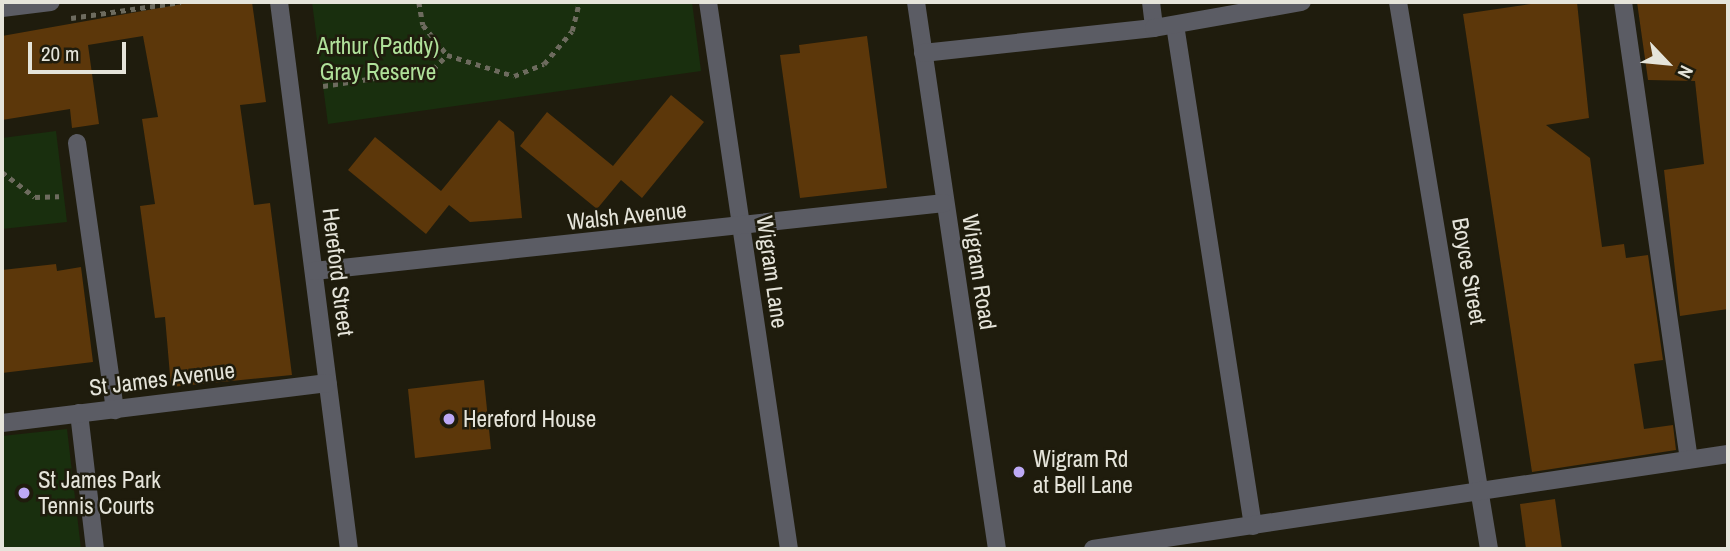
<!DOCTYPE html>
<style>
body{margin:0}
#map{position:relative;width:1730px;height:551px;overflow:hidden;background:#1f1c0d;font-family:"Archivo Narrow",sans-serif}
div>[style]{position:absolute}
.green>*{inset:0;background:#192f0e}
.building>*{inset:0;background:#5c370a}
.path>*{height:4.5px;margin-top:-2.25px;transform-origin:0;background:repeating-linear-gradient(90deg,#6d6b5e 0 5px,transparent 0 10px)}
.minor>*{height:18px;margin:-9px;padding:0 9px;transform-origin:9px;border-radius:9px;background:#5b5c64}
.dots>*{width:19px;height:19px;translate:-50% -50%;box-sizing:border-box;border:4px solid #1f1c0d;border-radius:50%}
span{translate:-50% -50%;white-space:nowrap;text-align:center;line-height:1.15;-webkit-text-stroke:5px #1f1c0d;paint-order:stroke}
.park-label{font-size:23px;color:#b0e19a}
.street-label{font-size:23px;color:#e5e4da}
.poi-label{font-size:23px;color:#e5e4da}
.left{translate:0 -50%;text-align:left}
.frame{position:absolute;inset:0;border:4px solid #e5e4da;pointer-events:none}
.north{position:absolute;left:1632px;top:28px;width:70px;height:70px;-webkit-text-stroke:5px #1f1c0d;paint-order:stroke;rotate:116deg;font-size:19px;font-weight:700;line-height:28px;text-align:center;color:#e5e4da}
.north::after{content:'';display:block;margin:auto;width:24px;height:32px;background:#e5e4da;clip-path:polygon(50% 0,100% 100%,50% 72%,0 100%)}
.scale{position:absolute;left:28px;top:42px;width:98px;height:32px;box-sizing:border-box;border:4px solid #e5e4da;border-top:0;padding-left:9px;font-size:21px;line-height:24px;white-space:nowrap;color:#e5e4da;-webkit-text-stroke:5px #1f1c0d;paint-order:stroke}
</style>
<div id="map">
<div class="green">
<div style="clip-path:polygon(312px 2px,692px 2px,701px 71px,328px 124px)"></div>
<div style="clip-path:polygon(56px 131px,67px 222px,2px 229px,2px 138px)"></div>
<div style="clip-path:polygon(67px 429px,81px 549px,2px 549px,2px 436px)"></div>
</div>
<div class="building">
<div style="clip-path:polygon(193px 2px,252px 2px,266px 102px,240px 105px,254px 205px,270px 203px,292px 375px,171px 387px,165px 317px,155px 318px,140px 206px,155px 204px,142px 119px,158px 117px,143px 36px,88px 45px,99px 124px,72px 128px,70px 109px,2px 120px,2px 36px)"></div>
<div style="clip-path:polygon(1544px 2px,1577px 2px,1589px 118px,1546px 125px,1590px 158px,1602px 247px,1624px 244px,1626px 258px,1648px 255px,1663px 360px,1634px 364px,1644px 429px,1673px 425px,1676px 450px,1532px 472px,1463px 14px)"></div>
<div style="clip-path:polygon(1637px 2px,1728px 2px,1728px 309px,1680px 316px,1664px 170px,1704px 164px,1695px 81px,1648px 80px)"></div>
<div style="clip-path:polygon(867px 36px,887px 188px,800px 198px,780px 55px,800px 53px,799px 45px)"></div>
<div style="clip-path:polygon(671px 95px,704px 122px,642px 198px,621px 180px,597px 209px,520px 146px,547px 112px,613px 166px)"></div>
<div style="clip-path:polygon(499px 120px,514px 132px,522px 218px,470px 222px,449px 205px,426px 234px,348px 170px,375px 137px,441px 191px)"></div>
<div style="clip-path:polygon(56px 264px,57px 271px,81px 267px,93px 362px,2px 373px,2px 270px)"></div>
<div style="clip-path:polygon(484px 380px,491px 449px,415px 458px,408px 389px)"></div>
<div style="clip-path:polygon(1555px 499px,1562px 549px,1526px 549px,1520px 504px)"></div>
</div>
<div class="path">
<div style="left:419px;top:2px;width:23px;rotate:80deg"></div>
<div style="left:423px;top:25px;width:38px;rotate:51deg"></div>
<div style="left:71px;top:18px;width:111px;rotate:-8.3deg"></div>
<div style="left:323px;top:86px;width:111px;rotate:-8.8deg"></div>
<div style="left:433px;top:69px;width:20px;rotate:-45deg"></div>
<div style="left:447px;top:55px;width:70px;rotate:17.4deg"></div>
<div style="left:514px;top:76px;width:32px;rotate:-22deg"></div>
<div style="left:544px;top:64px;width:43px;rotate:-49.7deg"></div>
<div style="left:572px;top:31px;width:30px;rotate:-76deg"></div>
<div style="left:2px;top:172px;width:41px;rotate:37.1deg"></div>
<div style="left:35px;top:197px;width:24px;rotate:-2deg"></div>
</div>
<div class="minor">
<div style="left:279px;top:2px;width:551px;rotate:82.71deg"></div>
<div style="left:708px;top:2px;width:553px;rotate:81.58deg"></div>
<div style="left:916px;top:2px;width:553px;rotate:81.58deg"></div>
<div style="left:1151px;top:2px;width:26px;rotate:83deg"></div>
<div style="left:1398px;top:2px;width:555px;rotate:80.55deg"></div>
<div style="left:1623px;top:2px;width:462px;rotate:81.8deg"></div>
<div style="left:2px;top:8px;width:49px;rotate:-7deg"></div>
<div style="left:1175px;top:25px;width:507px;rotate:81.15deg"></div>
<div style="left:923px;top:53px;width:232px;rotate:-6.2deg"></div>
<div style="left:1154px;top:28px;width:150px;rotate:-10deg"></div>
<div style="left:77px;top:143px;width:270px;rotate:81.9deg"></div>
<div style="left:314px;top:271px;width:634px;rotate:-6.16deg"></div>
<div style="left:79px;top:413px;width:137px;rotate:83.3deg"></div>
<div style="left:2px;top:423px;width:328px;rotate:-7deg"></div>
<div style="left:1093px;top:549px;width:642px;rotate:-8.51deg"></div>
</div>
<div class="dots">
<div style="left:449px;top:419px;background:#bda9f5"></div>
<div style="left:1019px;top:472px;background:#bda9f5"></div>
<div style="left:24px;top:493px;background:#bda9f5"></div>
</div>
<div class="park-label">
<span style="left:378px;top:59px">Arthur (Paddy)<br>Gray Reserve</span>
</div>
<div class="street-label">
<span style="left:627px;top:216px;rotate:-6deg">Walsh Avenue</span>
<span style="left:1469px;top:271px;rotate:80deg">Boyce Street</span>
<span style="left:338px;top:272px;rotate:83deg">Hereford Street</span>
<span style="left:772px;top:272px;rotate:82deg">Wigram Lane</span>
<span style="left:979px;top:272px;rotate:81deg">Wigram Road</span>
<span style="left:162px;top:379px;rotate:-7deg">St James Avenue</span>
</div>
<div class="poi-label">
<span class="left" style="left:463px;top:419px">Hereford House</span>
<span class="left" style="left:1033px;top:472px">Wigram Rd<br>at Bell Lane</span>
<span class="left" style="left:38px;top:493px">St James Park<br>Tennis Courts</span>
</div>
<div class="frame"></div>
<div class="north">N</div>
<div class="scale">20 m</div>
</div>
